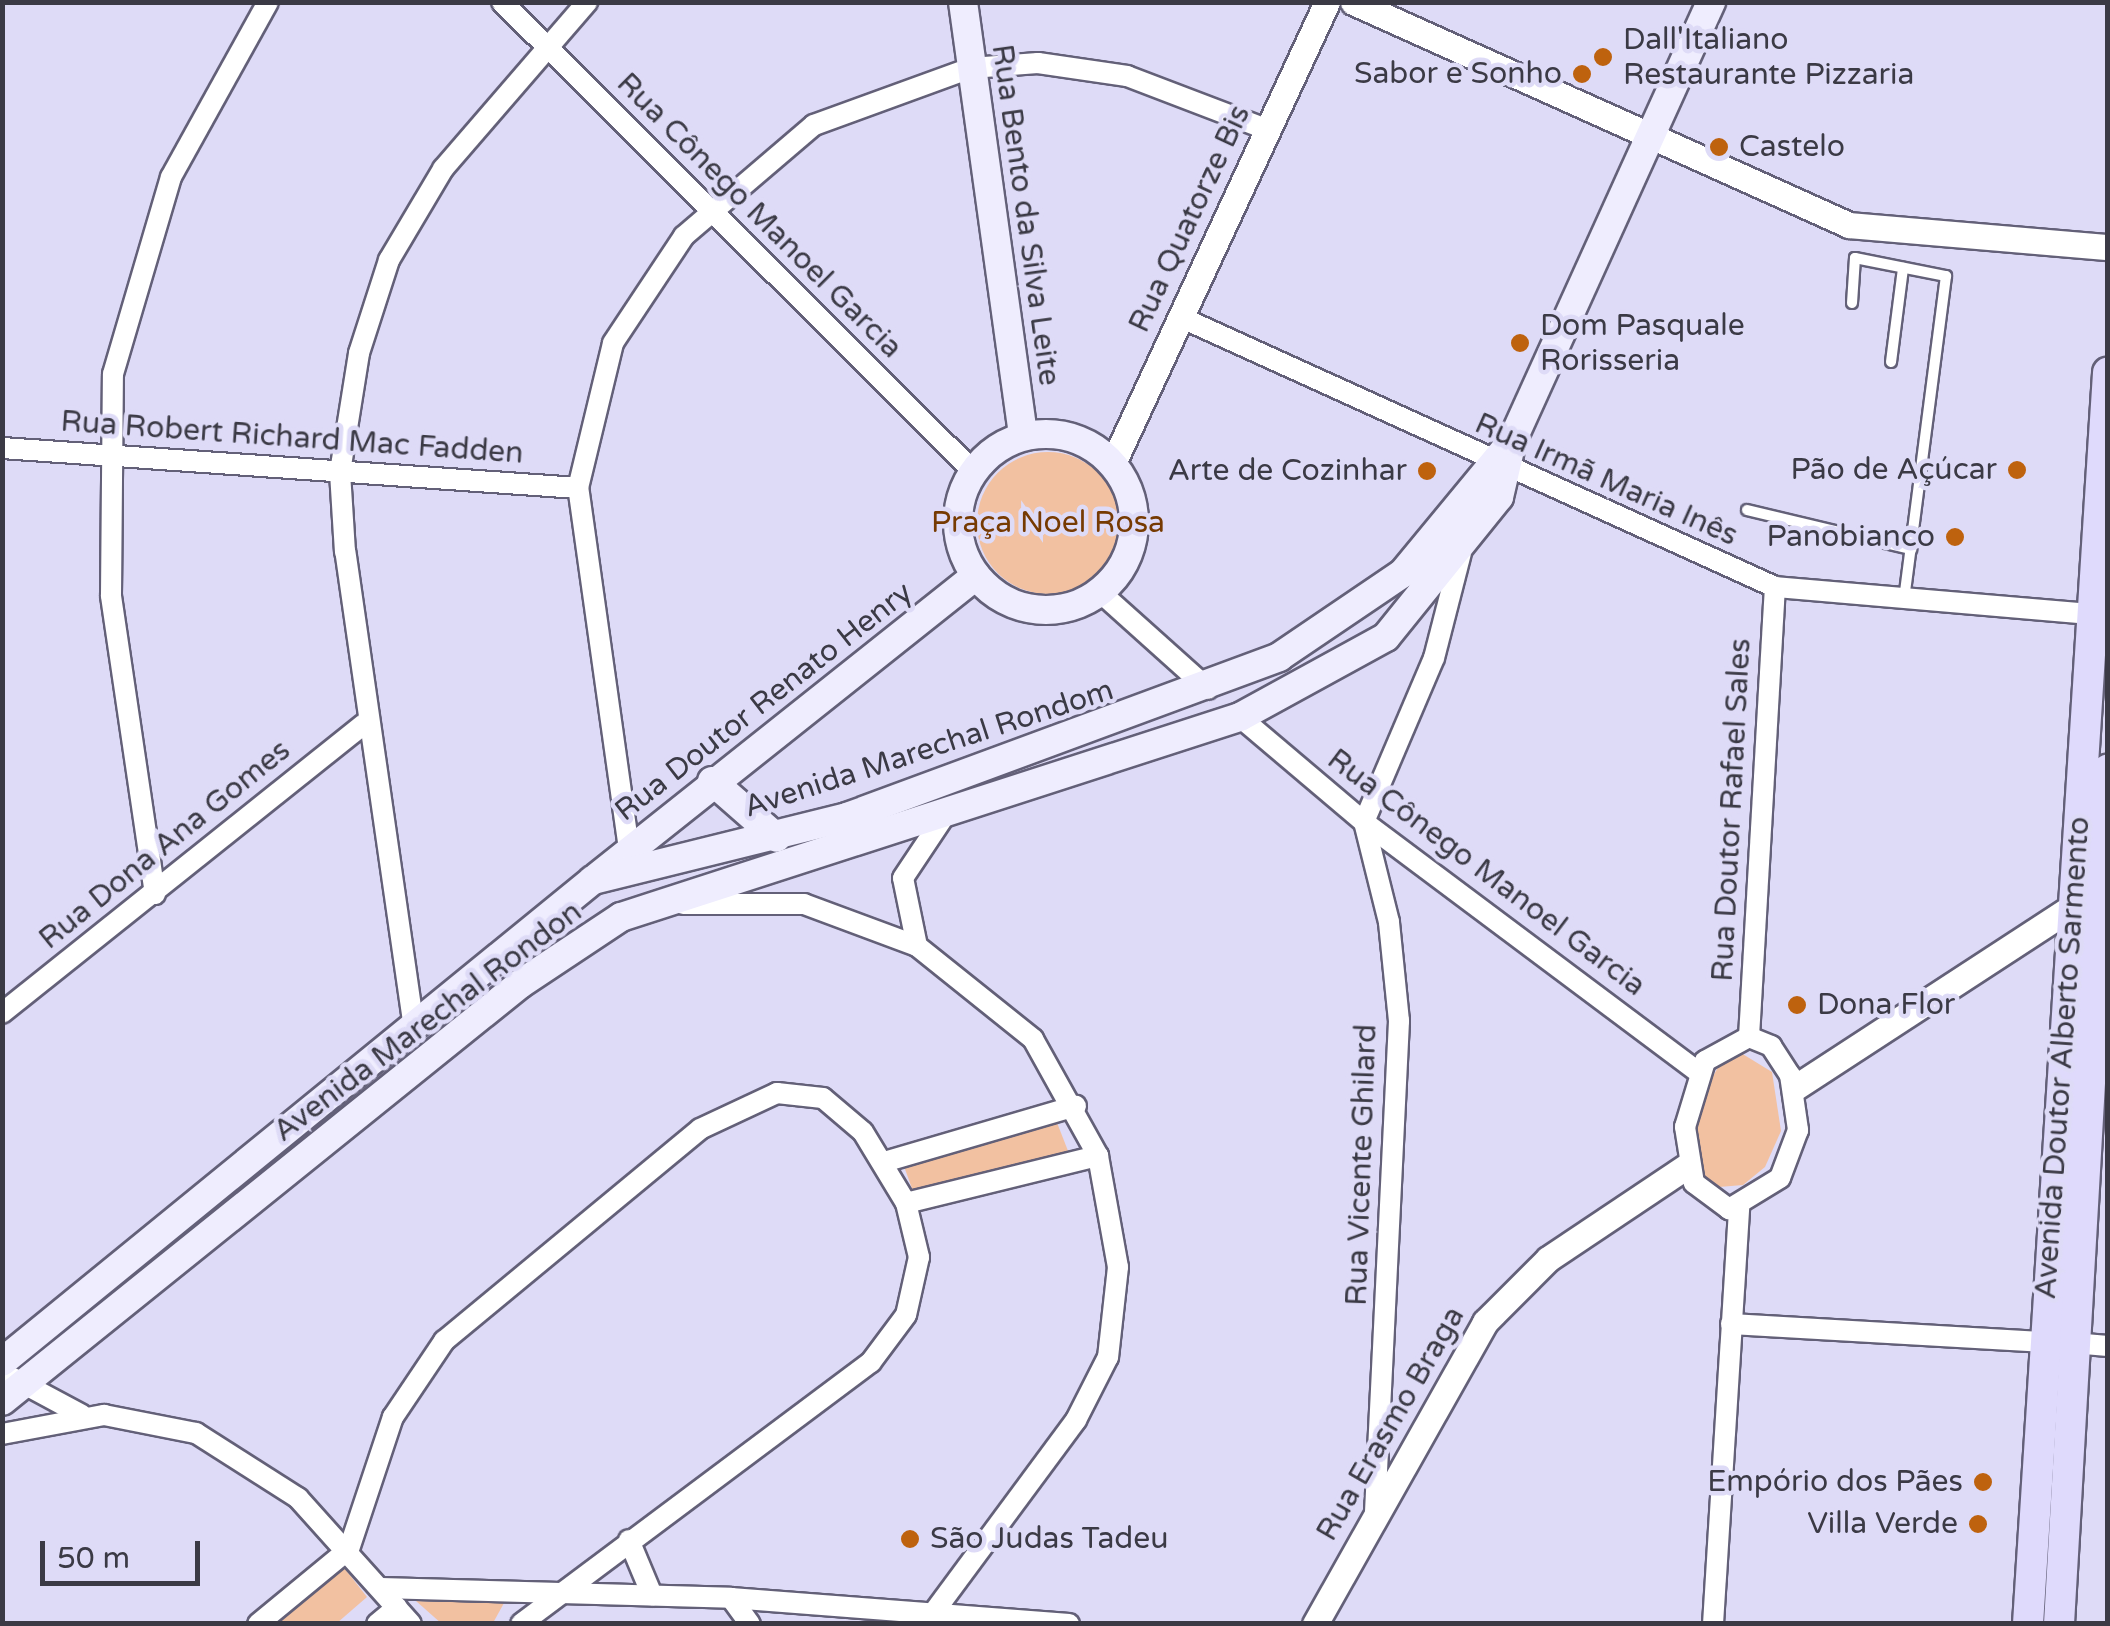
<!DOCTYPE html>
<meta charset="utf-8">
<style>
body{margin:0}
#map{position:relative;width:2110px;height:1626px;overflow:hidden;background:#dedbf7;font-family:"Varela Round",sans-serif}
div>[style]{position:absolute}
.green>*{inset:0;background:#f2c1a1}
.round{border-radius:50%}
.roads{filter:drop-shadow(2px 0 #636078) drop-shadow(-2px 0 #636078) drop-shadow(0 2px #636078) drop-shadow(0 -2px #636078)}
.service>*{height:10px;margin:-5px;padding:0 5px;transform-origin:5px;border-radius:5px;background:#fff}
.minor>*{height:20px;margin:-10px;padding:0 10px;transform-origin:10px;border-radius:10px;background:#fff}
.tertiary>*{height:25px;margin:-12.5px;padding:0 12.5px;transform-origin:12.5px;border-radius:12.5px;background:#fff}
.secondary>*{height:28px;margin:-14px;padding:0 14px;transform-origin:14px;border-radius:14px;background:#efedfe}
.secondary>.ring{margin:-14px;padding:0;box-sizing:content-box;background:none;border:28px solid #efedfe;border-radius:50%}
.primary>*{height:30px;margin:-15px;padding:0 15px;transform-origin:15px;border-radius:15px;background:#dfdafc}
.dots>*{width:28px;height:28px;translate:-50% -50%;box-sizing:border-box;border:5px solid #dedbf7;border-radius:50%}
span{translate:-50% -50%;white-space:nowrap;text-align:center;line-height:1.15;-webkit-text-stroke:9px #dedbf7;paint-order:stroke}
.poi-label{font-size:30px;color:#3b3a45}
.left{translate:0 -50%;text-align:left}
.right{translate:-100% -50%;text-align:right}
.street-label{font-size:30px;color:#3b3a45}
.park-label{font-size:30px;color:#763a02}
.frame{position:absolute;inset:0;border:5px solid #3b3a45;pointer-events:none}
.scale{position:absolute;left:40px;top:1541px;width:160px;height:45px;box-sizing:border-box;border:5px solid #3b3a45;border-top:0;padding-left:12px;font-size:30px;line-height:35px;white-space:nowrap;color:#3b3a45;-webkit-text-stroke:8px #dedbf7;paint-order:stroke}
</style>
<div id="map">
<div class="green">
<div class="round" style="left:977px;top:452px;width:142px;height:142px"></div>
<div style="clip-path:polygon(1741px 1053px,1772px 1072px,1781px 1131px,1765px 1167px,1743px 1185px,1719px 1187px,1704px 1179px,1696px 1156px,1695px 1109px,1722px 1060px)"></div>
<div style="clip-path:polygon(1054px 1115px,1070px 1156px,914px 1194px,901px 1158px)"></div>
<div style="clip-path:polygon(338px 1560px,367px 1597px,337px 1623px,262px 1624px)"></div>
<div style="clip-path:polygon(416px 1601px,504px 1603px,493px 1623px,442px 1624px)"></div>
</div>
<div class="roads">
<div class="service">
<div style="left:1852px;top:303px;width:45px;rotate:-86.2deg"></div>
<div style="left:1855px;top:258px;width:93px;rotate:11.2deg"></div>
<div style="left:1946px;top:276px;width:325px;rotate:97.4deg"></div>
<div style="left:1891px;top:362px;width:95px;rotate:-82.7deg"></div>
<div style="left:1747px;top:510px;width:169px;rotate:13.4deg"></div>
</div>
<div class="minor">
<div style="left:502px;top:2px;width:665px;rotate:44.88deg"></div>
<div style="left:1180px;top:317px;width:653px;rotate:24.41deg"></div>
<div style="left:1775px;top:587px;width:318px;rotate:4.9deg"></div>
<div style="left:2px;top:448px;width:577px;rotate:3.97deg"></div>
<div style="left:1100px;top:592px;width:145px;rotate:41.9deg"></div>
<div style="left:1240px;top:717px;width:162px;rotate:40.3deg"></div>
<div style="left:1364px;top:822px;width:419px;rotate:36.8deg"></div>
<div style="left:629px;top:849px;width:365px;rotate:-98deg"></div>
<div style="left:578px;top:488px;width:149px;rotate:-76.4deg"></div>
<div style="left:613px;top:343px;width:128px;rotate:-56.4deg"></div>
<div style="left:684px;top:236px;width:171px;rotate:-40.5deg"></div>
<div style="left:814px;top:125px;width:167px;rotate:-20deg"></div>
<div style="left:971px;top:68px;width:67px;rotate:-4.3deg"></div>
<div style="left:1038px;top:63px;width:90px;rotate:8.3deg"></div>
<div style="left:1127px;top:76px;width:149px;rotate:20.9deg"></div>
<div style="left:155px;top:894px;width:302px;rotate:-98.4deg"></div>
<div style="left:111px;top:595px;width:221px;rotate:-89.5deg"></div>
<div style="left:113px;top:374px;width:205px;rotate:-73.6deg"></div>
<div style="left:171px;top:177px;width:200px;rotate:-61deg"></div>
<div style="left:683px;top:904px;width:121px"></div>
<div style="left:804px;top:904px;width:121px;rotate:20.4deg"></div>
<div style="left:917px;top:946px;width:149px;rotate:38.7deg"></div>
<div style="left:1033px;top:1039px;width:134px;rotate:60.9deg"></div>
<div style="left:1098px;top:1156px;width:113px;rotate:79.8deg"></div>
<div style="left:1118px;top:1267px;width:91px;rotate:96.3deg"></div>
<div style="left:1108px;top:1357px;width:71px;rotate:116.9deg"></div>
<div style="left:1076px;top:1420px;width:254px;rotate:126.5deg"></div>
<div style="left:917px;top:946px;width:69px;rotate:-101.6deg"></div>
<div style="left:903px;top:878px;width:76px;rotate:-56.3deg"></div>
<div style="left:2px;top:1013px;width:463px;rotate:-38.6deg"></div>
<div style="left:414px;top:1028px;width:481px;rotate:-98.2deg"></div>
<div style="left:345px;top:552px;width:80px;rotate:-93.6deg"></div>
<div style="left:340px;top:472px;width:121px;rotate:-80.9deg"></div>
<div style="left:359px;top:353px;width:98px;rotate:-72.1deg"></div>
<div style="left:389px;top:260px;width:106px;rotate:-59.3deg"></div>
<div style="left:443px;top:169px;width:221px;rotate:-49.2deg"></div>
<div style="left:1749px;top:1037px;width:24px;rotate:22deg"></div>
<div style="left:1771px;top:1046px;width:35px;rotate:57deg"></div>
<div style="left:1790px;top:1075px;width:56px;rotate:81.7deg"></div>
<div style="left:1798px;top:1130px;width:51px;rotate:110.6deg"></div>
<div style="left:1780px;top:1178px;width:60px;rotate:148.7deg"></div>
<div style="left:1729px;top:1209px;width:44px;rotate:-143.4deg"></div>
<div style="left:1694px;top:1183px;width:57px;rotate:-99.1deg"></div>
<div style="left:1685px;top:1127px;width:69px;rotate:-73.1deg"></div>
<div style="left:1705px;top:1061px;width:50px;rotate:-28.6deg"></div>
<div style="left:1749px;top:1037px;width:451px;rotate:-86.7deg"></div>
<div style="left:884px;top:1162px;width:200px;rotate:-16.3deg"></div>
<div style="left:906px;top:1203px;width:198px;rotate:-13.8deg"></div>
<div style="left:1731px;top:1324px;width:315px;rotate:3.3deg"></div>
<div style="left:2073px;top:1343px;width:35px;rotate:5deg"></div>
<div style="left:13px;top:1378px;width:78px;rotate:28.2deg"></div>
<div style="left:2px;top:1434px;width:104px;rotate:-10.6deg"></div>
<div style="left:104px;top:1415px;width:94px;rotate:11.1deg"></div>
<div style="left:196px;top:1433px;width:121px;rotate:32.5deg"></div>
<div style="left:298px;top:1498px;width:169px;rotate:48.1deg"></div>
<div style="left:1375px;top:1512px;width:492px;rotate:-87.2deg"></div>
<div style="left:1399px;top:1021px;width:100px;rotate:-95.8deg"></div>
<div style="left:1389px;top:922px;width:103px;rotate:-104deg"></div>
<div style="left:1364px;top:822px;width:178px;rotate:-66.9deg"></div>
<div style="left:1434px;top:658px;width:108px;rotate:-75.6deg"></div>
<div style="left:629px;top:1540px;width:60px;rotate:67.3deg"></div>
<div style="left:381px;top:1588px;width:350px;rotate:1.6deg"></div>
<div style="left:731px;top:1598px;width:339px;rotate:4.4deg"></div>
<div style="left:731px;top:1598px;width:32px;rotate:54deg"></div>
<div style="left:258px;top:1624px;width:118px;rotate:-39.5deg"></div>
<div style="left:349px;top:1549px;width:139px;rotate:-71.6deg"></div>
<div style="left:393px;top:1417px;width:92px;rotate:-56.1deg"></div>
<div style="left:444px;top:1341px;width:332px;rotate:-39.6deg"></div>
<div style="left:700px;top:1129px;width:85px;rotate:-25.1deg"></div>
<div style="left:777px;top:1093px;width:46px;rotate:6.2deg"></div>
<div style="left:823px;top:1098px;width:52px;rotate:40.4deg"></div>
<div style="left:863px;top:1132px;width:83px;rotate:58.8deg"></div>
<div style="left:906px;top:1203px;width:56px;rotate:76.5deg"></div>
<div style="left:919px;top:1257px;width:59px;rotate:102.6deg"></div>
<div style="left:906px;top:1315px;width:59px;rotate:126.7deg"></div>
<div style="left:871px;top:1362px;width:437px;rotate:143.2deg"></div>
<div style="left:377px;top:1624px;width:26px;rotate:-40deg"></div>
<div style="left:1713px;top:1624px;width:417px;rotate:-86.4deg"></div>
</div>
<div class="tertiary">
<div style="left:1353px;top:2px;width:544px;rotate:24.21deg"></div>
<div style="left:1849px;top:225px;width:260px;rotate:4.9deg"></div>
<div style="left:1113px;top:463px;width:508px;rotate:-65.1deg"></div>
<div style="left:1796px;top:1087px;width:344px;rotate:-33.1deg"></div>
<div style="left:1315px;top:1624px;width:347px;rotate:-60.6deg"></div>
<div style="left:1485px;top:1322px;width:89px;rotate:-45deg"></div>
<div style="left:1548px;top:1259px;width:167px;rotate:-33.8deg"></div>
</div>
<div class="secondary">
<div style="left:963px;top:2px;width:438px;rotate:82.1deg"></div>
<div class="ring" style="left:958px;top:434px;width:148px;height:148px"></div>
<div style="left:712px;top:781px;width:86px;rotate:41.2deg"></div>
<div style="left:597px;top:877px;width:484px;rotate:-38.5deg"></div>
<div style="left:2px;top:1362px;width:763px;rotate:-39.2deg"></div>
<div style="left:593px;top:880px;width:262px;rotate:-13.9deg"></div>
<div style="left:847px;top:817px;width:461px;rotate:-20.3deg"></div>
<div style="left:1279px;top:657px;width:150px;rotate:-34.1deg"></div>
<div style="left:1403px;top:573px;width:171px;rotate:-50.5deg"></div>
<div style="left:2px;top:1401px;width:665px;rotate:-38.83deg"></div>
<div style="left:520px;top:984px;width:121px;rotate:-33.6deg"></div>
<div style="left:621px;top:917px;width:651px;rotate:-17.91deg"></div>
<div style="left:1240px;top:717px;width:166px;rotate:-28.7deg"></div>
<div style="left:1386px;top:637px;width:180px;rotate:-51.1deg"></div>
<div style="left:1499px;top:497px;width:57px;rotate:-76.9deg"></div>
<div style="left:1512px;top:441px;width:482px;rotate:-65.6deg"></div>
</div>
<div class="primary">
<div style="left:2028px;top:1624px;width:1254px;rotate:-86.34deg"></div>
<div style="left:2059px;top:1624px;width:856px;rotate:-86.72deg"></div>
</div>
</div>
<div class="dots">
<div style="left:1603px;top:57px;background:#be620e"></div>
<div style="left:1582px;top:74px;background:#be620e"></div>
<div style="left:1719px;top:147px;background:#be620e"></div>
<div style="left:1520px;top:343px;background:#be620e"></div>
<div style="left:2017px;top:470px;background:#be620e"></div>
<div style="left:1427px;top:471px;background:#be620e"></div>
<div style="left:1955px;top:537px;background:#be620e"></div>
<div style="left:1797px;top:1005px;background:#be620e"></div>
<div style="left:1983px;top:1482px;background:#be620e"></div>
<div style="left:1978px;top:1524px;background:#be620e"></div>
<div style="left:910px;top:1539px;background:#be620e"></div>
</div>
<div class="poi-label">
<span class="left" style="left:1623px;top:57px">Dall'Italiano<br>Restaurante Pizzaria</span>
<span class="right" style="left:1562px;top:74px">Sabor e Sonho</span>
<span class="left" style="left:1739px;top:147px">Castelo</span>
<span class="left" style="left:1540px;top:343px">Dom Pasquale<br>Rorisseria</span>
<span class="right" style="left:1997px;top:470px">Pão de Açúcar</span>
<span class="right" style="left:1407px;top:471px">Arte de Cozinhar</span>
<span class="right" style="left:1935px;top:537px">Panobianco</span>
<span class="left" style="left:1817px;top:1005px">Dona Flor</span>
<span class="right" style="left:1963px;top:1482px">Empório dos Pães</span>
<span class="right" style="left:1958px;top:1524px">Villa Verde</span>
<span class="left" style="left:930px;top:1539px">São Judas Tadeu</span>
</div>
<div class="street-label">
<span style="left:1025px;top:215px;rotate:82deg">Rua Bento da Silva Leite</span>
<span style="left:759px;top:216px;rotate:45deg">Rua Cônego Manoel Garcia</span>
<span style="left:1190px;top:219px;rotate:-65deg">Rua Quatorze Bis</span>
<span style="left:292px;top:438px;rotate:4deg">Rua Robert Richard Mac Fadden</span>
<span style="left:1606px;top:480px;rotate:24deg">Rua Irmã Maria Inês</span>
<span style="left:764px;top:702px;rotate:-38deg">Rua Doutor Renato Henry</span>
<span style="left:929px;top:749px;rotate:-18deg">Avenida Marechal Rondom</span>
<span style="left:1732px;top:810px;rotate:-87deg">Rua Doutor Rafael Sales</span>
<span style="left:165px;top:845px;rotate:-39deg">Rua Dona Ana Gomes</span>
<span style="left:1486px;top:873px;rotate:37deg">Rua Cônego Manoel Garcia</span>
<span style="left:428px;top:1022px;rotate:-37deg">Avenida Marechal Rondon</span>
<span style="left:2063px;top:1058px;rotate:-86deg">Avenida Doutor Alberto Sarmento</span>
<span style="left:1362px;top:1165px;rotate:-88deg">Rua Vicente Ghilard</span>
<span style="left:1391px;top:1424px;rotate:-60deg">Rua Erasmo Braga</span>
</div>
<div class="park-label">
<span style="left:1048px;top:523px">Praça Noel Rosa</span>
</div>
<div class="frame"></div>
<div class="scale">50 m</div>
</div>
